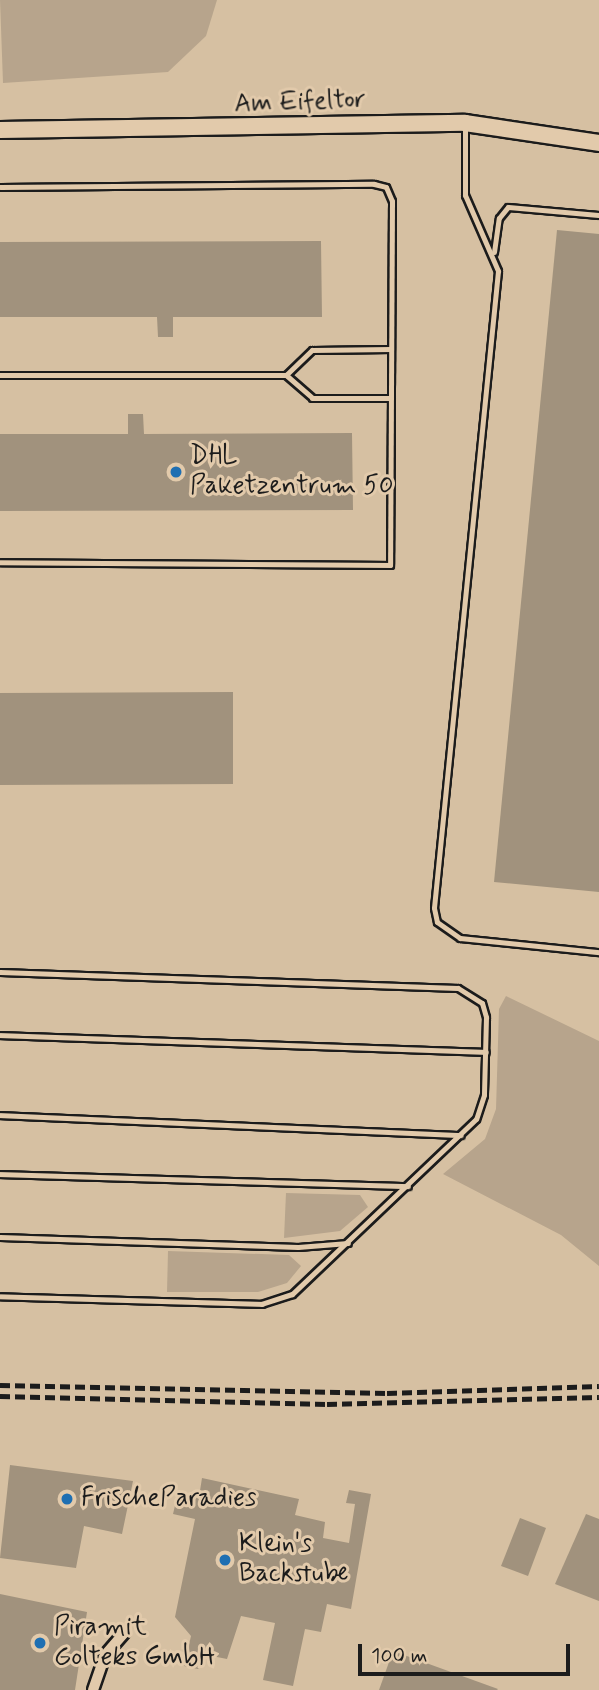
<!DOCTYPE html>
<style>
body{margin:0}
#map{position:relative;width:599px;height:1690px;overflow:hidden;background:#d6c0a2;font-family:Mynerve,sans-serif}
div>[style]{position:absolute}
.green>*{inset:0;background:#b7a48c}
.building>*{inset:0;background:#a1927d}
.roads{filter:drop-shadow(2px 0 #1c1c1c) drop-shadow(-2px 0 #1c1c1c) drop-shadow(0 2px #1c1c1c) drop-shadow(0 -2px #1c1c1c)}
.lane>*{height:5px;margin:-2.5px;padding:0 2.5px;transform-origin:2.5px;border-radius:2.5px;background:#e2caab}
.street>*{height:10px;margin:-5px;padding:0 5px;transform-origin:5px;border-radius:5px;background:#e2caab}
.secondary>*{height:16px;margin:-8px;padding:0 8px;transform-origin:8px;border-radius:8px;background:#e2caab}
.rail>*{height:4.5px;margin-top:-2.25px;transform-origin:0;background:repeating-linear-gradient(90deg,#1c1c1c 0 10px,transparent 0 15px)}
.dots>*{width:19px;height:19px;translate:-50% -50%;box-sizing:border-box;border:4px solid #e2caab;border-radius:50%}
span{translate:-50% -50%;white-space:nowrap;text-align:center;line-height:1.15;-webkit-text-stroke:6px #e2caab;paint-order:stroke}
.street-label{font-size:26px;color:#1c1c1c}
.poi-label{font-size:26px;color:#1c1c1c}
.left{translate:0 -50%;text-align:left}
.scale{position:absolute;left:358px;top:1644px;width:212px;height:32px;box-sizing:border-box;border:4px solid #1c1c1c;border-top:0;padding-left:9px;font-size:21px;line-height:24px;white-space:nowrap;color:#1c1c1c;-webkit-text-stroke:5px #e2caab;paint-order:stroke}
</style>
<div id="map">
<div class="green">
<div style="clip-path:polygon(0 0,217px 0,206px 36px,168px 72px,3px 83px)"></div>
<div style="clip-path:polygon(506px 996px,599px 1041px,599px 1266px,561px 1235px,443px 1174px,485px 1139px,496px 1109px,499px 1009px)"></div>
<div style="clip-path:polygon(286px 1193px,360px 1195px,368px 1207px,340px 1231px,284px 1238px)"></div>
<div style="clip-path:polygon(168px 1251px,289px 1255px,301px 1266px,287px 1283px,258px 1292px,167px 1292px)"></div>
</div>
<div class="building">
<div style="clip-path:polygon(557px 230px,599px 234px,599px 892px,494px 882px)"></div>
<div style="clip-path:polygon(321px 241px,322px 317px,173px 317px,173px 337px,158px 337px,157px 317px,0 317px,0 242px)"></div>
<div style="clip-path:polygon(128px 414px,143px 414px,144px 434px,352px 433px,353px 510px,0 511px,0 434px,128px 434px)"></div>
<div style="clip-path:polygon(233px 692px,233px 784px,0 785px,0 693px)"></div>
<div style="clip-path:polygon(10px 1465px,133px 1481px,122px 1534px,84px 1526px,76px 1568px,0 1558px)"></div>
<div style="clip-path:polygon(202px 1478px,299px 1499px,295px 1515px,325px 1522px,323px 1538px,349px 1543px,355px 1504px,346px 1503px,349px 1490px,371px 1494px,351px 1609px,327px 1604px,321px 1632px,305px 1629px,293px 1686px,263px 1680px,275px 1623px,241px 1616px,227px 1659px,207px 1655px,198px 1669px,184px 1666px,191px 1636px,175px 1617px,195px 1519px,173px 1514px,178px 1493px,199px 1497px)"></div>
<div style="clip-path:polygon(586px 1514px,599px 1519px,599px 1601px,555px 1584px)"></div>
<div style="clip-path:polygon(520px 1518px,546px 1528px,528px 1576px,501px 1566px)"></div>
<div style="clip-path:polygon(0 1594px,87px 1612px,75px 1690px,0 1690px)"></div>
<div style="clip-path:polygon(393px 1651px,498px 1689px,497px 1690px,379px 1690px)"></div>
</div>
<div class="roads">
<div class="lane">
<div style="left:465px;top:125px;width:70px;rotate:90deg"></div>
<div style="left:465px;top:195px;width:83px;rotate:66.5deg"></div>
<div style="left:498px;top:271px;width:640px;rotate:95.74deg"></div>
<div style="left:434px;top:908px;width:14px;rotate:78deg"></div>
<div style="left:437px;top:922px;width:28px;rotate:35deg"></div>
<div style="left:460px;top:938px;width:140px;rotate:5.8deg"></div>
<div style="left:0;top:187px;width:374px;rotate:-0.5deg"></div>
<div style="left:374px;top:184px;width:12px;rotate:14deg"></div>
<div style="left:386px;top:187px;width:15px;rotate:67deg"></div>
<div style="left:392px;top:201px;width:364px;rotate:90.3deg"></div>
<div style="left:390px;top:565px;width:390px;rotate:-179.6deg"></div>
<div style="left:494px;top:252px;width:34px;rotate:-82deg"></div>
<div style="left:499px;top:218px;width:14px;rotate:-51deg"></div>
<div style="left:508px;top:207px;width:91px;rotate:5deg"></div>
<div style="left:0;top:375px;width:286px"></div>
<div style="left:286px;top:375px;width:35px;rotate:41deg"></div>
<div style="left:312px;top:398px;width:79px"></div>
<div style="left:286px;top:375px;width:36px;rotate:-44deg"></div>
<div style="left:312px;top:350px;width:79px;rotate:-0.7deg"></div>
<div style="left:0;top:972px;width:458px;rotate:2deg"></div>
<div style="left:458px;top:988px;width:28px;rotate:32deg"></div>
<div style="left:482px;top:1003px;width:15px;rotate:74deg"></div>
<div style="left:486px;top:1017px;width:78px;rotate:91.5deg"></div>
<div style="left:484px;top:1095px;width:25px;rotate:108deg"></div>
<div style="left:476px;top:1119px;width:254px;rotate:136.4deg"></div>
<div style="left:292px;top:1294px;width:32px;rotate:162deg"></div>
<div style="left:262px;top:1304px;width:262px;rotate:-178.3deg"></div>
<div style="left:0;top:1035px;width:486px;rotate:2deg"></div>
<div style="left:0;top:1115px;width:461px;rotate:2.5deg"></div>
<div style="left:0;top:1174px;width:408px;rotate:1.7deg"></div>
<div style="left:0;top:1237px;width:298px;rotate:1.9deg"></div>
<div style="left:298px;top:1247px;width:50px;rotate:-4.6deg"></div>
</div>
<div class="street">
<div style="left:93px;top:1690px;width:37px;rotate:-71deg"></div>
<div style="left:105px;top:1655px;width:30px;rotate:-49deg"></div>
</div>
<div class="secondary">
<div style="left:0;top:130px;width:465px;rotate:-0.9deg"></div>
<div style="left:465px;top:123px;width:135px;rotate:8.5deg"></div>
</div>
</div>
<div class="rail">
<div style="left:0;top:1385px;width:387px;rotate:1.2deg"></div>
<div style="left:387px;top:1393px;width:212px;rotate:-1.9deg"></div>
<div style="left:0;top:1396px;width:327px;rotate:1.4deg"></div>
<div style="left:327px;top:1404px;width:272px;rotate:-1.5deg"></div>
</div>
<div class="dots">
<div style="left:176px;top:472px;background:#1f6fb2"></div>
<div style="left:67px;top:1499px;background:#1f6fb2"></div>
<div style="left:225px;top:1560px;background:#1f6fb2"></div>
<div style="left:40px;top:1643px;background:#1f6fb2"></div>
</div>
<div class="street-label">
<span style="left:300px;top:103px;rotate:-2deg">Am Eifeltor</span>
</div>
<div class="poi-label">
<span class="left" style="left:190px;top:472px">DHL<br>Paketzentrum 50</span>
<span class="left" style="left:81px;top:1499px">FrischeParadies</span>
<span class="left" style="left:239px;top:1560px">Klein's<br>Backstube</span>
<span class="left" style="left:54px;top:1643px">Piramit<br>Golteks GmbH</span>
</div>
<div class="scale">100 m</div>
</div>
